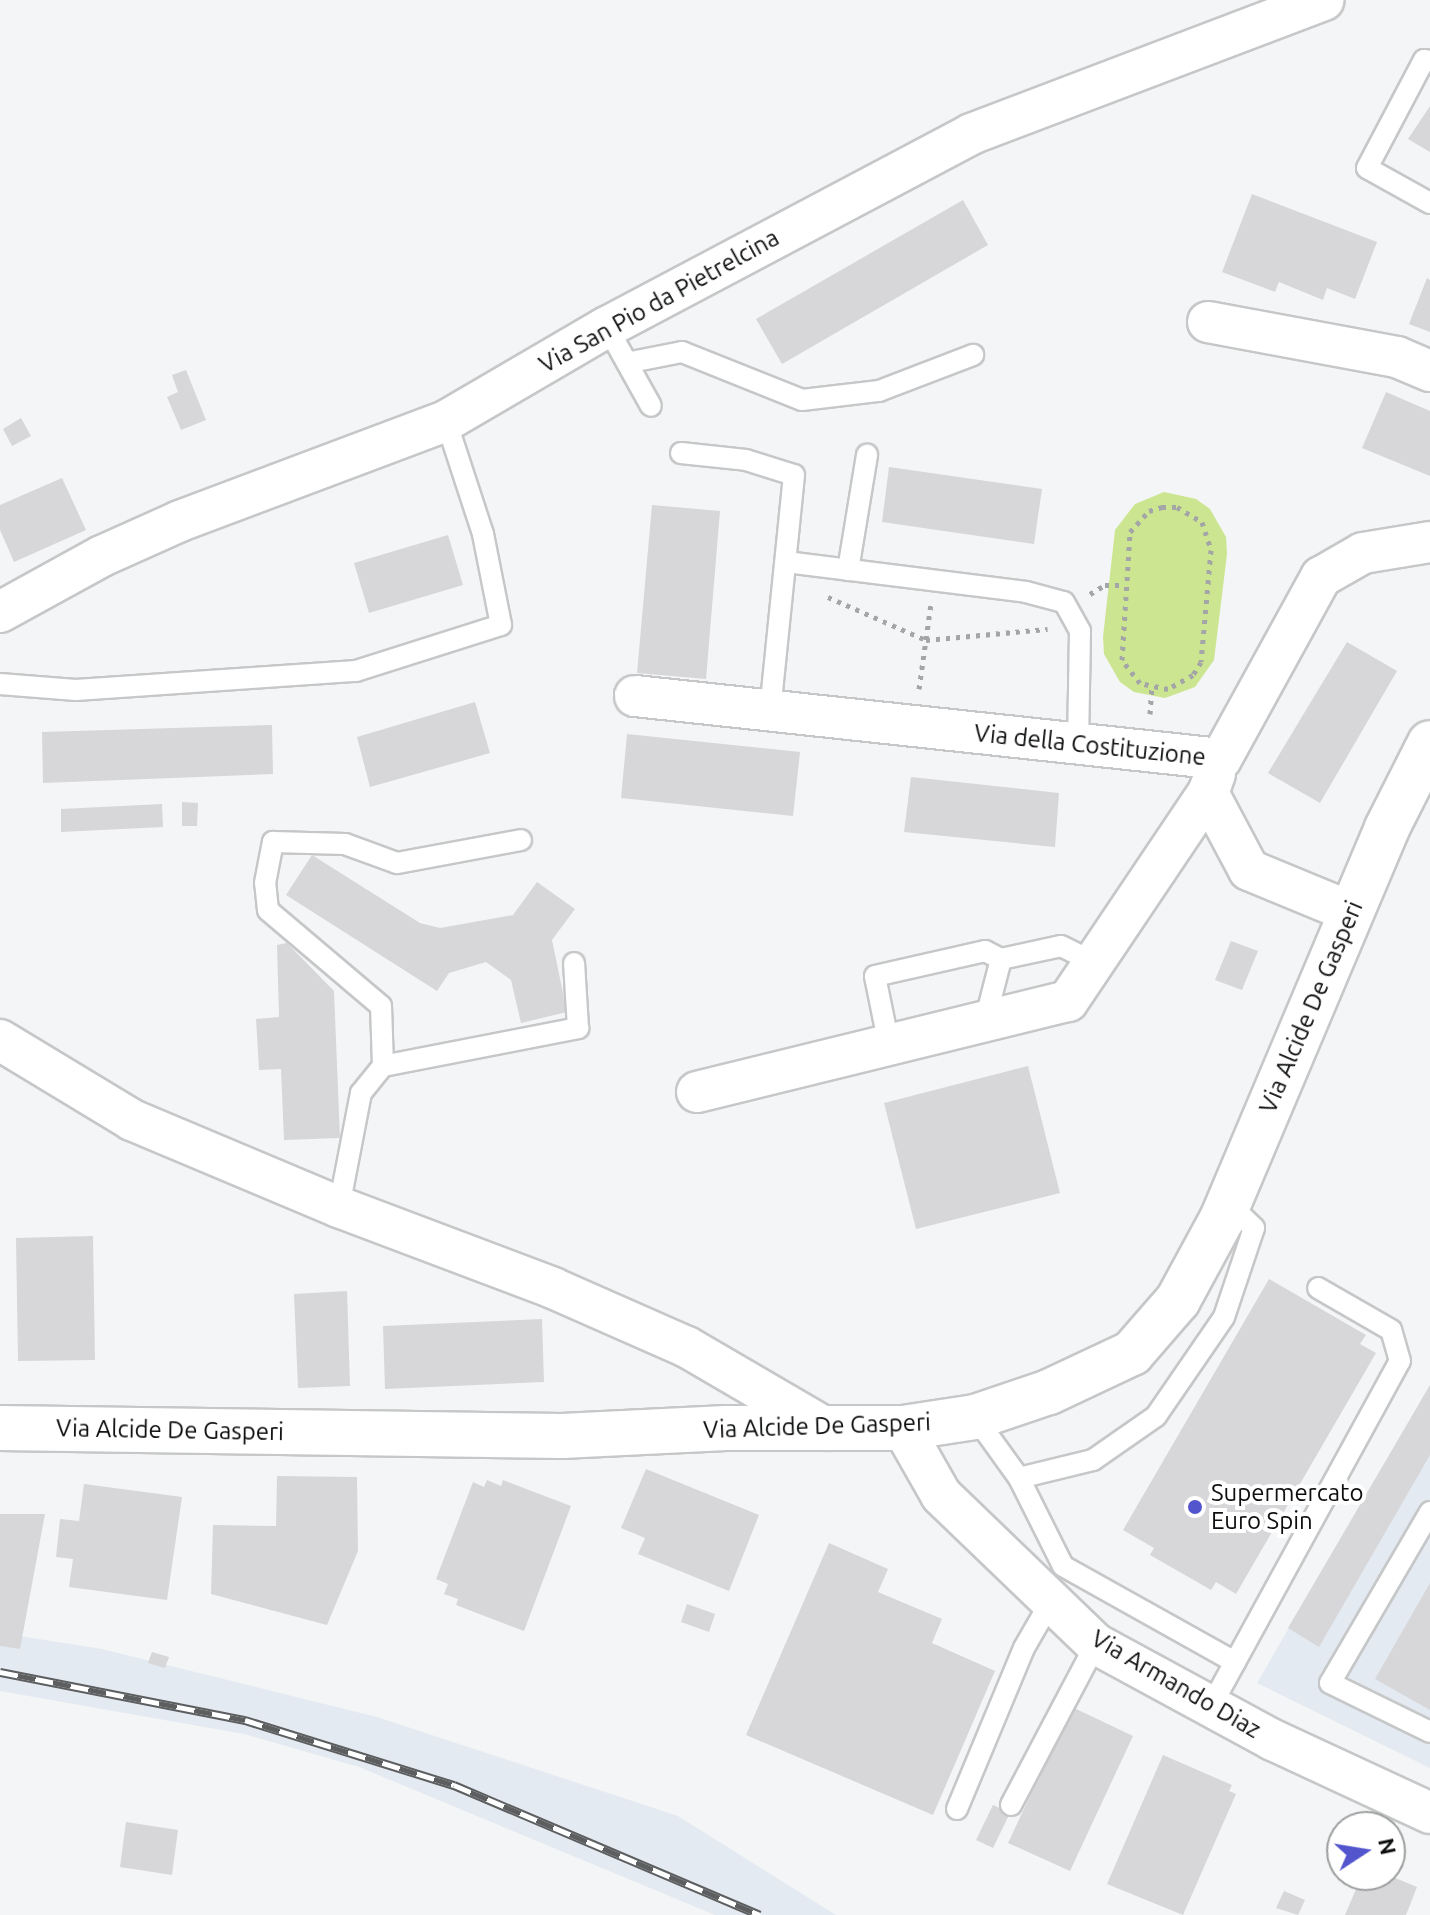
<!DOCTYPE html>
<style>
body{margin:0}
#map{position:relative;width:1430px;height:1915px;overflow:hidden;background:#f4f5f6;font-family:Ubuntu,sans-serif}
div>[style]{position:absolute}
.built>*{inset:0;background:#e4eaf1}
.green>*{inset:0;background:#cce590}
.building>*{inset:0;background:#d7d7d9}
.path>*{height:5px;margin-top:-2.5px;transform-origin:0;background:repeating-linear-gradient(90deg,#a4a5a6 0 4px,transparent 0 10px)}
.roads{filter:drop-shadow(2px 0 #c6c7c8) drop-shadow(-2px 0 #c6c7c8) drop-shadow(0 2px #c6c7c8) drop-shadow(0 -2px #c6c7c8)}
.service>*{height:20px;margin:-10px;padding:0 10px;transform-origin:10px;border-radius:10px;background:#fff}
.minor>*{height:40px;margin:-20px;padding:0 20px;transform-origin:20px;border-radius:20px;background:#fff}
.secondary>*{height:44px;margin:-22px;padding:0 22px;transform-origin:22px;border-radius:22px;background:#fff}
.rail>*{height:9px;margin-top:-4.5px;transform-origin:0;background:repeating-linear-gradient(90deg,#fff 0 18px,#5d5e5f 0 36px);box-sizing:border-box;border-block:2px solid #5d5e5f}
.dots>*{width:22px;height:22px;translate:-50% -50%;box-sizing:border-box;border:4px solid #fff;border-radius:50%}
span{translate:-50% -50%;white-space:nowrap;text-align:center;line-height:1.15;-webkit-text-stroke:8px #fff;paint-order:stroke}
.street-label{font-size:24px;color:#0d0e0e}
.poi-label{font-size:24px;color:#0d0e0e}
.left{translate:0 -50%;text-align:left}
.north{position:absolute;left:1326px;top:1811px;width:80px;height:80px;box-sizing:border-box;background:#fff;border:2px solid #9e9f9f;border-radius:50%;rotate:78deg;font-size:22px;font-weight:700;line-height:32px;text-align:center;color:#0d0e0e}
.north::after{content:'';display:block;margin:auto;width:28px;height:36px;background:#5255cc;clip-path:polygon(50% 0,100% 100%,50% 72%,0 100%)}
</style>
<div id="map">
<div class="built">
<div style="clip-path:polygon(1430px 1385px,1430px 1768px,1257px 1683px)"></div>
<div style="clip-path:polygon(0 1633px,102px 1649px,377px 1717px,678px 1816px,836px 1915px,715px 1915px,359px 1767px,244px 1734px,0 1691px)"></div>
</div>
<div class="green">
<div style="clip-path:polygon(1164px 492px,1196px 499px,1210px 509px,1226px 537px,1227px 554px,1214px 660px,1195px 687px,1165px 698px,1134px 692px,1120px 682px,1104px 654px,1103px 637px,1115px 530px,1135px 504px)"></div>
</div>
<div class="building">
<div style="clip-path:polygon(1430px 106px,1430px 152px,1408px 139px)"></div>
<div style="clip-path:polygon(1252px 194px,1377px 242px,1355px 299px,1327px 288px,1323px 300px,1279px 282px,1275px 292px,1222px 272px)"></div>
<div style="clip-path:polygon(963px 200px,988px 245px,782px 364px,756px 319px)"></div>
<div style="clip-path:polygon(1427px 278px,1430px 280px,1430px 332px,1409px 324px)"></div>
<div style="clip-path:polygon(186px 370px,206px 420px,181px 430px,167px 397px,178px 392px,172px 375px)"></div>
<div style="clip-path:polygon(1386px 392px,1430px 411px,1430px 476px,1362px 448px)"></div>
<div style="clip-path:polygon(21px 418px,31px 436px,12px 446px,3px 429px)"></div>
<div style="clip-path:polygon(889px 467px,1042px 489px,1034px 544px,882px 522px)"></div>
<div style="clip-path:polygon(62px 478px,86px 530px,14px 562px,0 530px,0 505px)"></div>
<div style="clip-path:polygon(652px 505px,720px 511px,706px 679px,637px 673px)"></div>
<div style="clip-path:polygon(448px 535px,463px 585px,369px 613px,354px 563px)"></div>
<div style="clip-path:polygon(1347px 642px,1397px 671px,1320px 803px,1268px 773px)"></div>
<div style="clip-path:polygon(475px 702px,490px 753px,370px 787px,357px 737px)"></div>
<div style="clip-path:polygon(272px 725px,273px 774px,43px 783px,42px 732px)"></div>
<div style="clip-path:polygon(627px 734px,800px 752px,793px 816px,621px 798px)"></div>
<div style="clip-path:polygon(911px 777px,1059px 793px,1055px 847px,904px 832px)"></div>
<div style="clip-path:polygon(182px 802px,198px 803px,197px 826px,182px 826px)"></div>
<div style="clip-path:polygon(162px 804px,163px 827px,61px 832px,61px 809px)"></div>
<div style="clip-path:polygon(312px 855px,420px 923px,440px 928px,513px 915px,537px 882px,575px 909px,552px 940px,567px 1012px,521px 1023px,511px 980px,486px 962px,449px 973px,437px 991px,286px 895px)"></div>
<div style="clip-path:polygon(1231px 941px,1258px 951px,1242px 990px,1215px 980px)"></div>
<div style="clip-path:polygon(287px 943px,334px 991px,340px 1138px,284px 1140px,281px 1069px,259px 1070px,256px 1019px,279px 1017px,277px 945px)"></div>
<div style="clip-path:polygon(1028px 1066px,1060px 1193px,916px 1229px,884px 1103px)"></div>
<div style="clip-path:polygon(93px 1236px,95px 1360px,18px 1361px,16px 1238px)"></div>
<div style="clip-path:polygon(1269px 1279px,1366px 1335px,1360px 1344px,1376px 1353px,1236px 1594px,1216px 1582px,1211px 1590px,1150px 1555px,1154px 1548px,1123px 1530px)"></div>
<div style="clip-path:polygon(347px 1291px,350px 1386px,298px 1388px,294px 1294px)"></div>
<div style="clip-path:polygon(542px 1319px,544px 1382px,385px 1389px,383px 1326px)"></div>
<div style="clip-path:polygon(1430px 1385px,1430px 1455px,1319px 1647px,1288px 1628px)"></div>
<div style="clip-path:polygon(646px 1469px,759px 1515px,729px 1591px,638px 1554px,645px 1538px,621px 1528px)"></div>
<div style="clip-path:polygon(277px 1476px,357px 1477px,358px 1551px,327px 1625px,211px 1594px,213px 1525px,276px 1526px)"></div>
<div style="clip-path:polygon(487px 1480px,501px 1486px,503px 1480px,571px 1506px,524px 1631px,456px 1605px,458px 1599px,444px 1594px,448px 1584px,436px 1579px,473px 1482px,484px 1487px)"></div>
<div style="clip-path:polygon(84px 1484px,182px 1497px,167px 1600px,69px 1587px,73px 1559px,56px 1557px,60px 1519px,79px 1521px)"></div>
<div style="clip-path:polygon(0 1514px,45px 1514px,20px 1649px,0 1646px)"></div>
<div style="clip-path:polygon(829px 1543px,888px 1569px,878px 1592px,942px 1619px,932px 1643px,995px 1671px,933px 1815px,746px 1735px)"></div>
<div style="clip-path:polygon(1430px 1583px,1430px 1710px,1375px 1679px)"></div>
<div style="clip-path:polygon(687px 1604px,715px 1614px,709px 1632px,681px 1622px)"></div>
<div style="clip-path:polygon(152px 1652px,169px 1657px,165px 1668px,148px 1663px)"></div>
<div style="clip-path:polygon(1072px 1707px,1133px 1736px,1070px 1871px,1008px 1843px)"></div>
<div style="clip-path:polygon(1163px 1755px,1232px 1785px,1229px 1791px,1236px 1794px,1183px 1915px,1107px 1884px)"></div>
<div style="clip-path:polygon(993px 1805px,1010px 1813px,993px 1848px,976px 1840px)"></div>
<div style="clip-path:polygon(126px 1822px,178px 1830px,172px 1875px,120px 1867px)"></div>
<div style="clip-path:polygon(1362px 1875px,1388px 1875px,1417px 1887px,1406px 1915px,1345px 1915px)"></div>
<div style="clip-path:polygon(1284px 1891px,1305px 1900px,1298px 1915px,1276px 1908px)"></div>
</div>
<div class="path">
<div style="left:1162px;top:507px;width:15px"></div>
<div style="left:1177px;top:507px;width:29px;rotate:31deg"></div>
<div style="left:1202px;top:522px;width:29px;rotate:72deg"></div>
<div style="left:1211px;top:550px;width:112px;rotate:95.1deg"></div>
<div style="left:1201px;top:662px;width:15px;rotate:122deg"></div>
<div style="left:1193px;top:675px;width:29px;rotate:151deg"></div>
<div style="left:1168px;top:689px;width:29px;rotate:-168deg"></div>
<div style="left:1140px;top:683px;width:29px;rotate:-128deg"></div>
<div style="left:1122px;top:660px;width:128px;rotate:-86.4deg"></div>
<div style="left:1130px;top:532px;width:28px;rotate:-48deg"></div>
<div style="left:1149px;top:511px;width:14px;rotate:-17deg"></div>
<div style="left:1090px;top:594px;width:17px;rotate:-31deg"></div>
<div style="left:1105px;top:585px;width:20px"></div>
<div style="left:828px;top:597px;width:107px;rotate:23.7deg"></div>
<div style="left:926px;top:640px;width:122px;rotate:-5.2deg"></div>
<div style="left:919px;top:689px;width:86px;rotate:-82deg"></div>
<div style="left:1150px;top:714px;width:27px;rotate:-86deg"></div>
</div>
<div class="roads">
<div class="service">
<div style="left:1430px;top:61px;width:6px;rotate:-171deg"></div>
<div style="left:1424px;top:60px;width:122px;rotate:117.8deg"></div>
<div style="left:1367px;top:168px;width:72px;rotate:29.1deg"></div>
<div style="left:607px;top:327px;width:90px;rotate:60.9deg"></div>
<div style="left:631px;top:362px;width:52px;rotate:-11.1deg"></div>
<div style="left:682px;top:352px;width:129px;rotate:21.8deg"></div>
<div style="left:802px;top:400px;width:78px;rotate:-6.7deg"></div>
<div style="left:879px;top:391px;width:101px;rotate:-21deg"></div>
<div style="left:681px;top:453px;width:65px;rotate:6.1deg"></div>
<div style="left:746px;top:460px;width:50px;rotate:17.4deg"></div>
<div style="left:794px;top:475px;width:236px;rotate:95.8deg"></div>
<div style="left:786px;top:562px;width:242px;rotate:7.1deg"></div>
<div style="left:1026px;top:592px;width:39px;rotate:15deg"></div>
<div style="left:1064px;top:602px;width:33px;rotate:61deg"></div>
<div style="left:1080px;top:631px;width:112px;rotate:91deg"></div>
<div style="left:848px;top:570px;width:117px;rotate:-80.6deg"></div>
<div style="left:0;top:684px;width:76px;rotate:4.5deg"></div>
<div style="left:76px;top:690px;width:281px;rotate:-3.9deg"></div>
<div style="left:356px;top:671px;width:152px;rotate:-17.6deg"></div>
<div style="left:501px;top:625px;width:93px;rotate:-101.2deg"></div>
<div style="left:483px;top:534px;width:119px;rotate:-108.1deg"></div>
<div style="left:985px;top:1021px;width:64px;rotate:-75.5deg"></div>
<div style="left:1001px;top:959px;width:61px;rotate:-12.2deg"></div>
<div style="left:1061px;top:946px;width:34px;rotate:26deg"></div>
<div style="left:889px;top:1045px;width:70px;rotate:-101.5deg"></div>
<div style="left:875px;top:976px;width:113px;rotate:-12.8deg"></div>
<div style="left:985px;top:951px;width:18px;rotate:27deg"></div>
<div style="left:383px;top:1066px;width:60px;rotate:-91.9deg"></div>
<div style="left:381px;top:1006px;width:148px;rotate:-139.7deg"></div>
<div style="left:268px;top:910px;width:27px;rotate:-96deg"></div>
<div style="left:265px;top:883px;width:42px;rotate:-79deg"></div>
<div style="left:273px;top:842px;width:72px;rotate:1.6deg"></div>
<div style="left:345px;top:844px;width:55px;rotate:20.1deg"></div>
<div style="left:397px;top:863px;width:126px;rotate:-10.5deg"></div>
<div style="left:339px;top:1207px;width:116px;rotate:-79.1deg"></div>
<div style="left:361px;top:1093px;width:35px;rotate:-51deg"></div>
<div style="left:383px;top:1066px;width:199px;rotate:-11deg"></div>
<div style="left:578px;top:1028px;width:65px;rotate:-93.5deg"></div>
<div style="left:975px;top:1417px;width:75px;rotate:54.2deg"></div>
<div style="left:1019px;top:1478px;width:98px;rotate:63.4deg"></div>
<div style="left:1063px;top:1566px;width:197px;rotate:29.2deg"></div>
<div style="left:1019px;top:1478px;width:76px;rotate:-13.7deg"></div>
<div style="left:1093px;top:1460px;width:77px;rotate:-34.9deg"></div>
<div style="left:1156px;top:1416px;width:120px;rotate:-55.5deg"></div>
<div style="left:1224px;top:1317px;width:94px;rotate:-71.4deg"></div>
<div style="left:1254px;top:1228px;width:36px;rotate:-136deg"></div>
<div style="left:1430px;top:1512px;width:198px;rotate:120.3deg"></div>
<div style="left:1330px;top:1683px;width:111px;rotate:26.1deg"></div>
<div style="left:1211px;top:1706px;width:393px;rotate:-61.3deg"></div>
<div style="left:1400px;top:1361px;width:32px;rotate:-106deg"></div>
<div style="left:1391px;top:1330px;width:84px;rotate:-150.1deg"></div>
<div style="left:1011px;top:1805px;width:182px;rotate:-62.2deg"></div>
<div style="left:957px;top:1809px;width:174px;rotate:-67.4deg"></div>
<div style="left:1024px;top:1648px;width:54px;rotate:-60.1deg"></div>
</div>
<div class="minor">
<div style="left:1208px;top:322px;width:192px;rotate:10.5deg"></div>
<div style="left:1397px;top:357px;width:36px;rotate:23deg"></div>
<div style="left:0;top:612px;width:116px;rotate:-28.8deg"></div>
<div style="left:102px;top:556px;width:85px;rotate:-24.2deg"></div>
<div style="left:180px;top:521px;width:284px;rotate:-20.6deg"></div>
<div style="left:446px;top:421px;width:186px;rotate:-30.3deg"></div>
<div style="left:607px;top:327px;width:412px;rotate:-27.9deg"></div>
<div style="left:971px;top:134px;width:377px;rotate:-20.8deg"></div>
<div style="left:635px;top:696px;width:589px;rotate:6.14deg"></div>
<div style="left:1221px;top:759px;width:208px;rotate:-61.2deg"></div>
<div style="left:1321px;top:577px;width:48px;rotate:-29.7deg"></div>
<div style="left:1363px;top:553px;width:68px;rotate:-9.3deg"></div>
<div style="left:1215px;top:774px;width:20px;rotate:110deg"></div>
<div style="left:1208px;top:793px;width:87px;rotate:62deg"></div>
<div style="left:1249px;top:870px;width:110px;rotate:22.4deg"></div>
<div style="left:0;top:1040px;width:154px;rotate:31.2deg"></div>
<div style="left:132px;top:1120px;width:225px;rotate:22.8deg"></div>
<div style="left:339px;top:1207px;width:229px;rotate:20.7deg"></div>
<div style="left:553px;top:1288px;width:146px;rotate:23.8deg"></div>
<div style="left:687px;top:1347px;width:164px;rotate:30.3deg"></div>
<div style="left:697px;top:1092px;width:382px;rotate:-13.8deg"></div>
<div style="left:1068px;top:1001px;width:251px;rotate:-56.1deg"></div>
<div style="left:903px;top:1428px;width:77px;rotate:60.4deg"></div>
<div style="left:941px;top:1495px;width:215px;rotate:43.9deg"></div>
<div style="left:1096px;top:1644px;width:201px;rotate:28.5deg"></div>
<div style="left:1273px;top:1740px;width:173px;rotate:24.9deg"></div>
</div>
<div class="secondary">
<div style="left:0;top:1428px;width:562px;rotate:0.82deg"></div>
<div style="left:562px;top:1436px;width:164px;rotate:-2.8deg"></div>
<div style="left:726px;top:1428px;width:177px"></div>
<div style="left:903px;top:1428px;width:73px;rotate:-8.7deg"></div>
<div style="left:975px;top:1417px;width:78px;rotate:-18.7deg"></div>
<div style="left:1049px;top:1392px;width:92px;rotate:-25.2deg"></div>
<div style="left:1132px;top:1353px;width:70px;rotate:-49deg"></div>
<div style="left:1178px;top:1300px;width:92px;rotate:-61.5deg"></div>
<div style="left:1222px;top:1219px;width:424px;rotate:-67.1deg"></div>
<div style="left:1387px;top:828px;width:95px;rotate:-63.2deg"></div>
</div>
</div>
<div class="rail">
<div style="left:0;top:1672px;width:250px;rotate:11.1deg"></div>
<div style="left:245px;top:1720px;width:219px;rotate:17.3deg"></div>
<div style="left:454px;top:1785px;width:332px;rotate:23deg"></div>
</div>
<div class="dots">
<div style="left:1195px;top:1507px;background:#5255cc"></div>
</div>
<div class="street-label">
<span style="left:659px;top:301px;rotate:-29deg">Via San Pio da Pietrelcina</span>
<span style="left:1090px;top:745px;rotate:6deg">Via della Costituzione</span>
<span style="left:1311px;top:1007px;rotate:-67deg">Via Alcide De Gasperi</span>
<span style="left:817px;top:1426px;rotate:-2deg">Via Alcide De Gasperi</span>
<span style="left:170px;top:1430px;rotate:1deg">Via Alcide De Gasperi</span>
<span style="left:1176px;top:1684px;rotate:30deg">Via Armando Diaz</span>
</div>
<div class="poi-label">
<span class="left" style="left:1211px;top:1507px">Supermercato<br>Euro Spin</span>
</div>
<div class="north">N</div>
</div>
